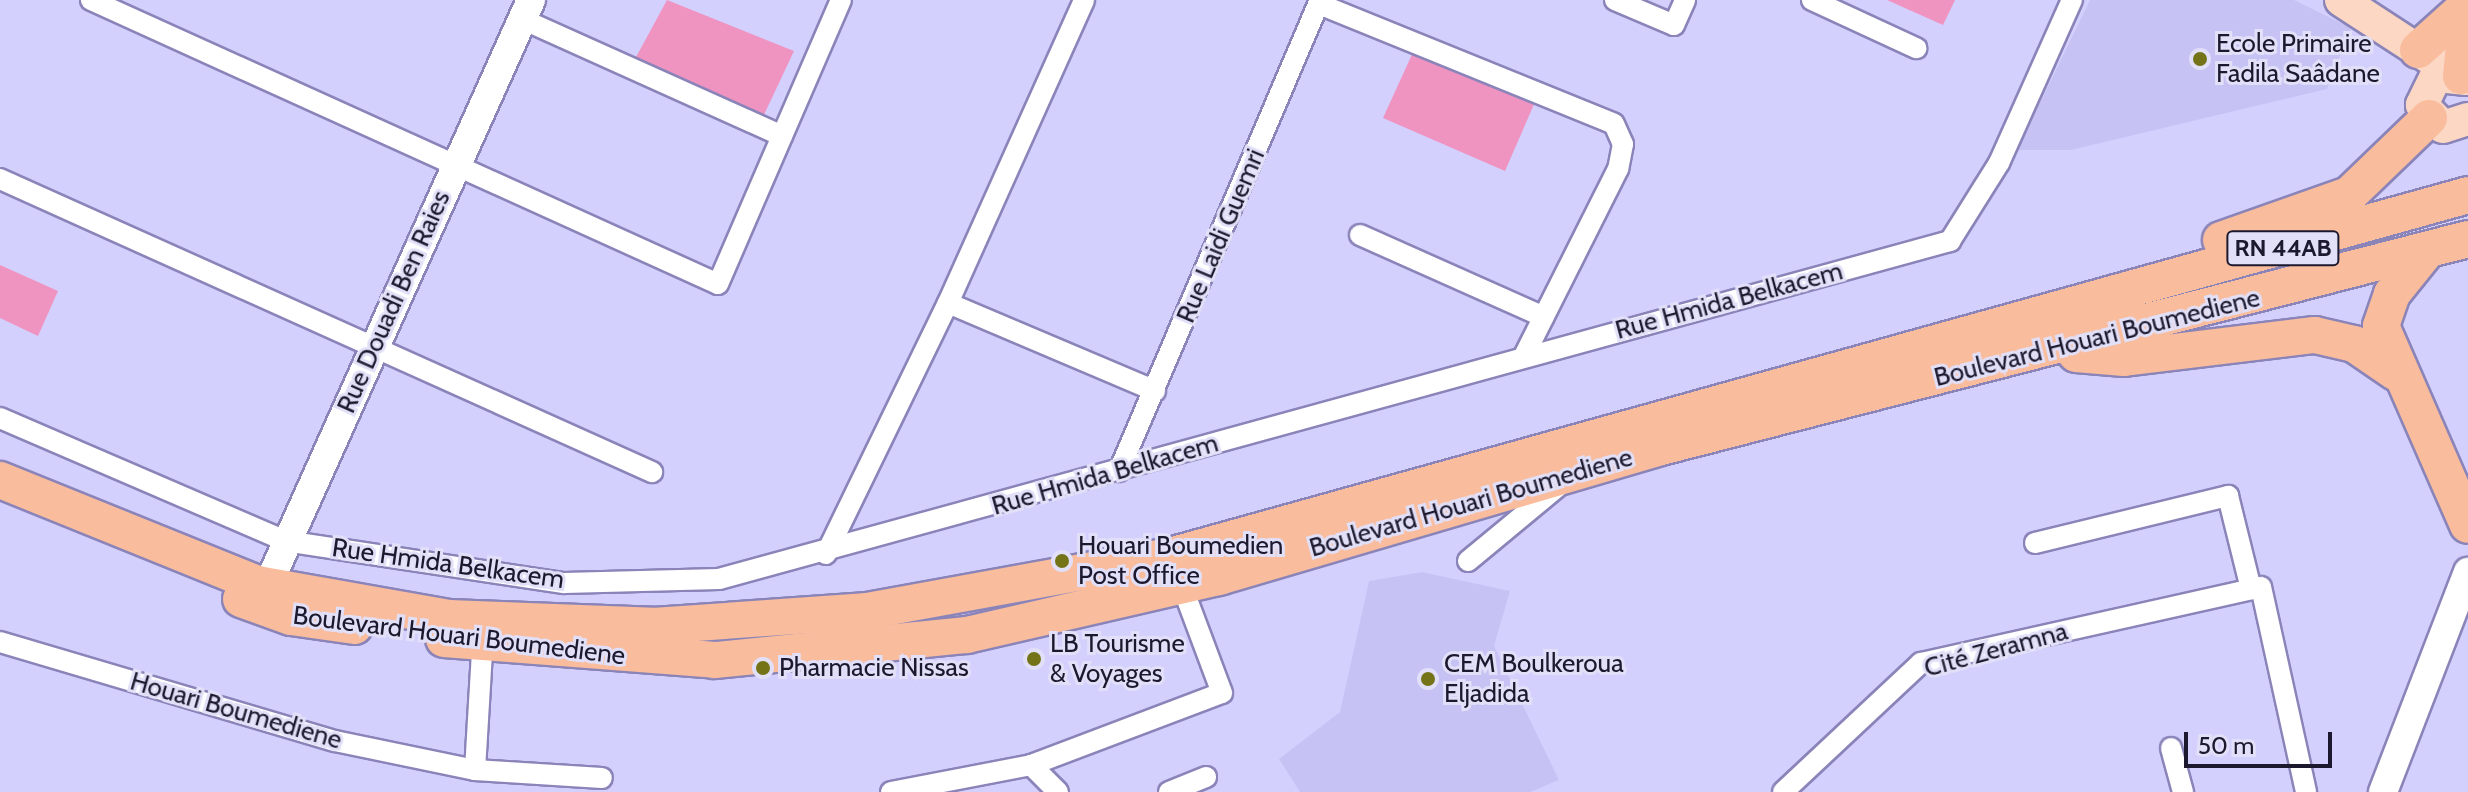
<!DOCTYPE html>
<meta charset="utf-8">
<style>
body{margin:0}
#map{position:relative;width:2468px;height:792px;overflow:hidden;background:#d4d0fe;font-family:Cabin,sans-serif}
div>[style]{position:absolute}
.built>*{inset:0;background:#c6c2f4}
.green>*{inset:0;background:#ef93c1}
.roads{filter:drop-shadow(2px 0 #8a84b9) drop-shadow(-2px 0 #8a84b9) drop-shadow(0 2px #8a84b9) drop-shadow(0 -2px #8a84b9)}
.street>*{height:20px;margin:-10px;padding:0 10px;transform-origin:10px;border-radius:10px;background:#fff}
.secondary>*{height:28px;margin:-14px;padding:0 14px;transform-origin:14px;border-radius:14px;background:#fff}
.primary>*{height:32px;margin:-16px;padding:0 16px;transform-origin:16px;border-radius:16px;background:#fbd7c4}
.highway>*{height:36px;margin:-18px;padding:0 18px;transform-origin:18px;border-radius:18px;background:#f9bc9d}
.dots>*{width:22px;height:22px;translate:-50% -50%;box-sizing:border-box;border:4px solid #e2e0f8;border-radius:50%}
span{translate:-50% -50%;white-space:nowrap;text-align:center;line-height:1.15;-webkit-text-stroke:6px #e2e0f8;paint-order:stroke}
.shield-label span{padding:2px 6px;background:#e2e0f8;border:2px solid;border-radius:6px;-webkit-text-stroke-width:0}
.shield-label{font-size:24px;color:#1c192e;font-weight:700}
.poi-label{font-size:26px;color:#1c192e}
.left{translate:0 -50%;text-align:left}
.street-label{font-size:26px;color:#1c192e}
.scale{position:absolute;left:2184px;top:732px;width:148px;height:36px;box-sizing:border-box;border:4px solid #1c192e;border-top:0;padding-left:10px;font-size:24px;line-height:28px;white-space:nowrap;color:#1c192e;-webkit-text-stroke:6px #e2e0f8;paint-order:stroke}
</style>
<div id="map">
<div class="built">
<div style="clip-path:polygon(2090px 0,2294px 0,2351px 28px,2327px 89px,2071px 150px,2017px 150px)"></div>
<div style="clip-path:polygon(1422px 572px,1510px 591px,1494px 646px,1559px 780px,1530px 792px,1300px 792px,1279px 759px,1340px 712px,1369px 581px)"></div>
</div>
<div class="green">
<div style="clip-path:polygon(667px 0,794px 51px,762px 119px,635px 59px)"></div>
<div style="clip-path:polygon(1887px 0,1955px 0,1943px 25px)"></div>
<div style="clip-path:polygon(1414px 50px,1535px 102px,1505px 171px,1383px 118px)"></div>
<div style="clip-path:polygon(0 265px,58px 291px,38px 336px,0 318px)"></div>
</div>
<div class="roads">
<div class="street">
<div style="left:91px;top:0;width:688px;rotate:24.37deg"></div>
<div style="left:718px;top:284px;width:309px;rotate:-66.6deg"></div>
<div style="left:1615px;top:0;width:64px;rotate:23deg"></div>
<div style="left:1674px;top:25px;width:27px;rotate:-66deg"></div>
<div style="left:1812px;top:0;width:115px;rotate:24.8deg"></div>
<div style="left:1319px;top:4px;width:318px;rotate:22.1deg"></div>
<div style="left:1614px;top:124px;width:22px;rotate:66deg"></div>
<div style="left:1623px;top:144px;width:25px;rotate:101deg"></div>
<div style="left:1618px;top:169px;width:209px;rotate:116.7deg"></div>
<div style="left:522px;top:19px;width:285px;rotate:24.2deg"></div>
<div style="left:0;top:179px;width:715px;rotate:24.2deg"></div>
<div style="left:1360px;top:235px;width:201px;rotate:24deg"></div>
<div style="left:948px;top:303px;width:332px;rotate:-65.8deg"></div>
<div style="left:0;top:418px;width:310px;rotate:23.3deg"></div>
<div style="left:285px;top:541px;width:282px;rotate:8.6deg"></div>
<div style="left:564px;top:583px;width:155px;rotate:-1.5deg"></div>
<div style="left:719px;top:579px;width:1277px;rotate:-15.35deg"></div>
<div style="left:1950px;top:241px;width:92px;rotate:-57.9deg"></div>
<div style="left:1999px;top:163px;width:179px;rotate:-65.9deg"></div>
<div style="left:1119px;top:471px;width:512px;rotate:-66.89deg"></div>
<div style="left:2035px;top:543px;width:199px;rotate:-13.7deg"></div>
<div style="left:2228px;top:496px;width:96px;rotate:76.1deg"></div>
<div style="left:826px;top:554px;width:279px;rotate:-64.1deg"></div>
<div style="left:948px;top:303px;width:225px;rotate:23deg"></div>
<div style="left:1468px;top:561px;width:119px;rotate:-39.6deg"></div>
<div style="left:0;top:642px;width:349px;rotate:16.5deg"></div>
<div style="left:335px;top:741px;width:143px;rotate:11.7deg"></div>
<div style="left:475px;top:770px;width:127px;rotate:3.6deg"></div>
<div style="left:2171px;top:748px;width:46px;rotate:74.7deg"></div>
<div style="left:1031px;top:765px;width:38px;rotate:45deg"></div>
<div style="left:475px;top:770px;width:134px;rotate:-86.6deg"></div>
<div style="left:891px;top:792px;width:143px;rotate:-10.9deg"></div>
<div style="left:1031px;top:765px;width:204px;rotate:-20.7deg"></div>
<div style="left:1222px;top:693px;width:114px;rotate:-110.5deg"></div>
<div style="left:1169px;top:792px;width:40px;rotate:-22deg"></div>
<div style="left:1783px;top:792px;width:189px;rotate:-43.1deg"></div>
<div style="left:1921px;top:663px;width:348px;rotate:-12.6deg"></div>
<div style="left:2261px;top:587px;width:210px;rotate:77.6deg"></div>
</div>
<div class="secondary">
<div style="left:259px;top:605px;width:663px;rotate:-65.79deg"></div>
<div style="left:2383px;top:792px;width:236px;rotate:-68.9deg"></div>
</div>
<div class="primary">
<div style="left:2341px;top:0;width:134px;rotate:33.1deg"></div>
<div style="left:2466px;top:79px;width:30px;rotate:-174deg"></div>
<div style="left:2436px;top:76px;width:32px;rotate:116deg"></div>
<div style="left:2422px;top:105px;width:30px;rotate:46deg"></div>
<div style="left:2443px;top:127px;width:26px;rotate:-18deg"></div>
</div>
<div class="highway">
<div style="left:2418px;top:50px;width:67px;rotate:-42deg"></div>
<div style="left:2461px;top:76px;width:71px;rotate:-84.4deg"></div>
<div style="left:2221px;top:240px;width:136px;rotate:-19.4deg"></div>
<div style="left:2349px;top:195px;width:111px;rotate:-43.9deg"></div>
<div style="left:2425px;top:253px;width:53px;rotate:128.8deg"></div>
<div style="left:2392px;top:294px;width:34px;rotate:109deg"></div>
<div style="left:2381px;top:326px;width:217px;rotate:66.4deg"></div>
<div style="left:2076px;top:354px;width:48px;rotate:4.8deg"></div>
<div style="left:2124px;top:358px;width:192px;rotate:-6.9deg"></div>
<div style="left:2315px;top:335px;width:40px;rotate:13deg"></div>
<div style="left:2354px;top:344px;width:50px;rotate:34.3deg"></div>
<div style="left:0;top:480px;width:277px;rotate:22deg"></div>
<div style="left:257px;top:584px;width:195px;rotate:10deg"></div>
<div style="left:449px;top:618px;width:204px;rotate:2.2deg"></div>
<div style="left:653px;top:626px;width:215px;rotate:-4deg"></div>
<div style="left:867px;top:611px;width:308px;rotate:-10.3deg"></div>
<div style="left:1170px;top:556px;width:1347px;rotate:-15.54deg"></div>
<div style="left:241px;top:599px;width:53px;rotate:19.8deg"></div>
<div style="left:291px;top:617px;width:64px;rotate:8.1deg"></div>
<div style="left:444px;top:639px;width:272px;rotate:4.4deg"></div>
<div style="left:715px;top:660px;width:253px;rotate:-5.7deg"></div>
<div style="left:967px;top:635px;width:259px;rotate:-13deg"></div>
<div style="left:1219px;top:577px;width:457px;rotate:-16.4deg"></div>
<div style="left:1657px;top:448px;width:837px;rotate:-14.45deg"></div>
</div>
</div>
<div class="dots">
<div style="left:2200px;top:59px;background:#747317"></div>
<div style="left:1062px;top:561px;background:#747317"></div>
<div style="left:1034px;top:659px;background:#747317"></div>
<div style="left:763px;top:668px;background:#747317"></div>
<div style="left:1428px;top:679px;background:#747317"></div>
</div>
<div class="shield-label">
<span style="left:2283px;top:248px">RN 44AB</span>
</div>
<div class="poi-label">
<span class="left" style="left:2216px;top:59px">Ecole Primaire<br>Fadila Saâdane</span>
<span class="left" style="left:1078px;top:561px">Houari Boumedien<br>Post Office</span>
<span class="left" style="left:1050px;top:659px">LB Tourisme<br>&amp; Voyages</span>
<span class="left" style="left:1444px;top:679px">CEM Boulkeroua<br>Eljadida</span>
<span class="left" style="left:779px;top:668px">Pharmacie Nissas</span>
</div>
<div class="street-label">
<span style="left:1221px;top:236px;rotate:-67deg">Rue Laidi Guemri</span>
<span style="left:1729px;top:301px;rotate:-15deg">Rue Hmida Belkacem</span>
<span style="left:394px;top:302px;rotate:-66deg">Rue Douadi Ben Raies</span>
<span style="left:2097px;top:338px;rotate:-14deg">Boulevard Houari Boumediene</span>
<span style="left:1105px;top:475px;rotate:-16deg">Rue Hmida Belkacem</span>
<span style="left:1471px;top:503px;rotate:-16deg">Boulevard Houari Boumediene</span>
<span style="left:448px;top:564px;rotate:8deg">Rue Hmida Belkacem</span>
<span style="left:459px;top:636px;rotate:7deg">Boulevard Houari Boumediene</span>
<span style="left:1996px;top:650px;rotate:-15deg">Cité Zeramna</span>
<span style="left:236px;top:711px;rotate:16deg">Houari Boumediene</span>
</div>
<div class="scale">50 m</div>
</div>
